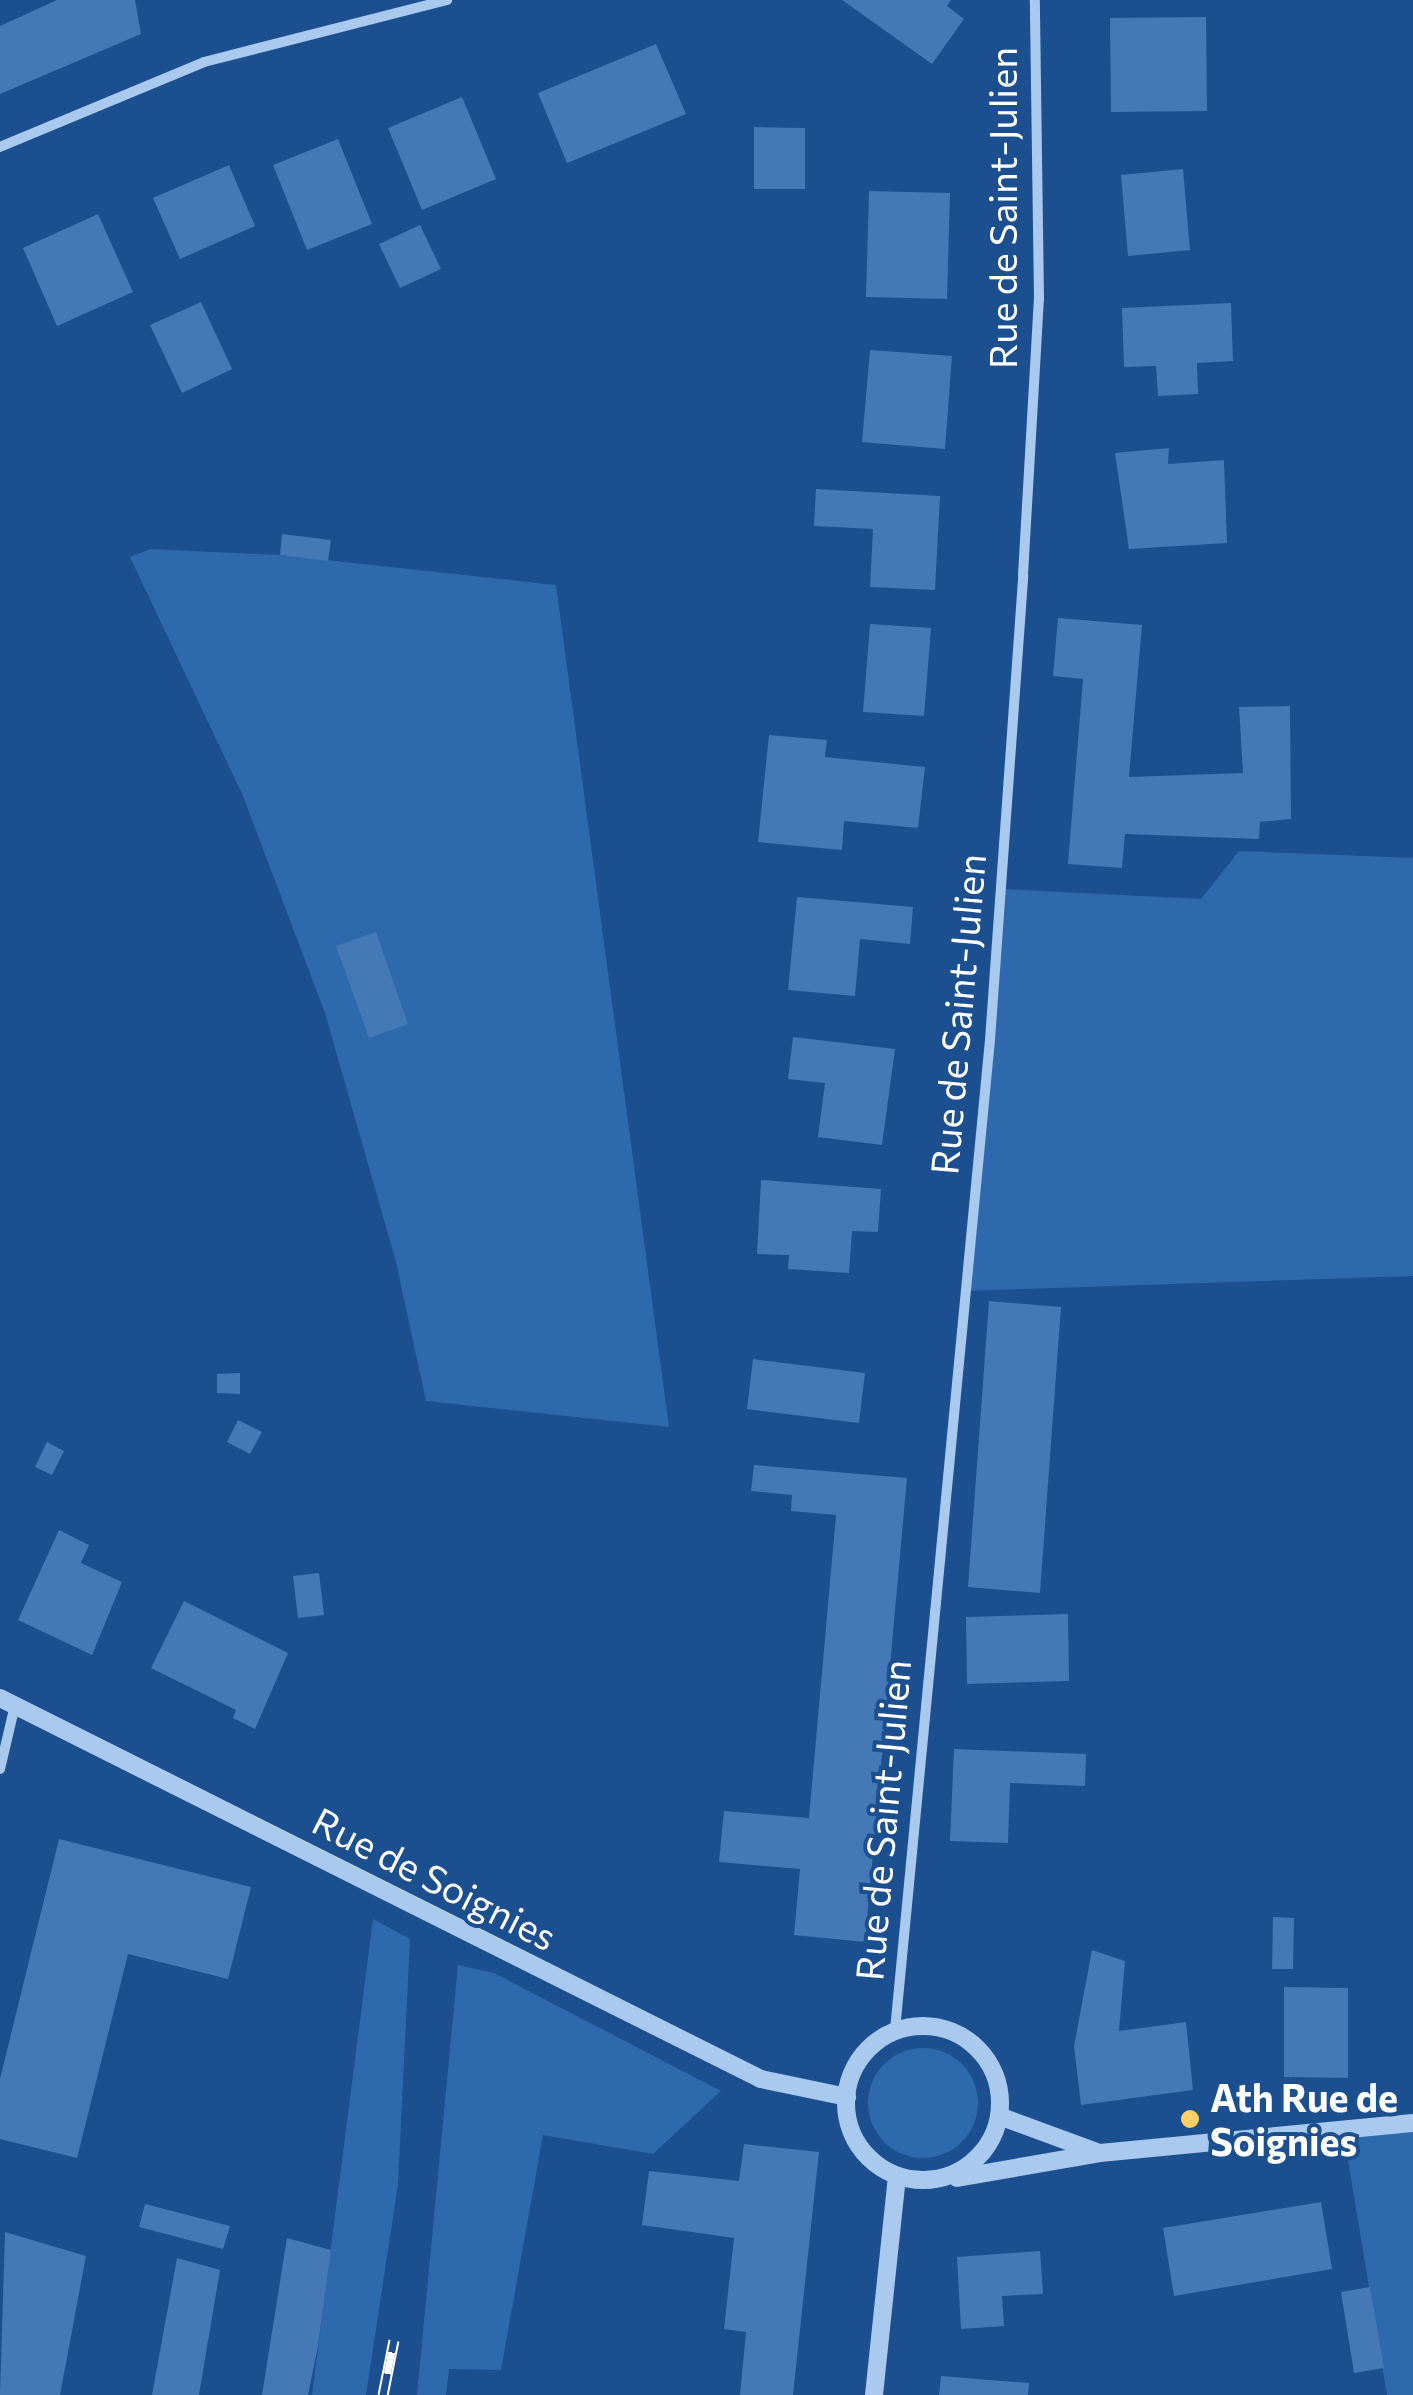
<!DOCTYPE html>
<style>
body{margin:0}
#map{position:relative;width:1413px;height:2395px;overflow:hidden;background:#1b4f8f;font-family:Commissioner,sans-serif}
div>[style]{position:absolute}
.green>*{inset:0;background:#2e69ad}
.round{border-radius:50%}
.building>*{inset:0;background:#4478b7}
.minor>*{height:10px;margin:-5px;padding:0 5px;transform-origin:5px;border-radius:5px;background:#a9c9ee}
.tertiary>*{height:18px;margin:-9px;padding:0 9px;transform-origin:9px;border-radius:9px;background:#a9c9ee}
.tertiary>.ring{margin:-9px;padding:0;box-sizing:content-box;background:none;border:18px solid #a9c9ee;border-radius:50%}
.rail>*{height:11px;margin-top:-5.5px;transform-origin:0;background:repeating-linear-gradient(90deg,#1b4f8f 0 22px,#fff 0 44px);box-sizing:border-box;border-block:2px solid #fff}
.dots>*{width:28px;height:28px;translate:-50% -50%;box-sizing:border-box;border:5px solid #1b4f8f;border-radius:50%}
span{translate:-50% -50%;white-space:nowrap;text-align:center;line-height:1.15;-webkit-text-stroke:8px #1b4f8f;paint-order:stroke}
.street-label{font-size:38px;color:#fff}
.poi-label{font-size:38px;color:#fff;font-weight:700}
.left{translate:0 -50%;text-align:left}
</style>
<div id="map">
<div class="green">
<div style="clip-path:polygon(150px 549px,280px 555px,556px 585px,669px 1427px,426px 1401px,396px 1262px,325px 1013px,243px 796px,130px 557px)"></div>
<div style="clip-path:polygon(1239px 851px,1413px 858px,1413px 1276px,963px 1291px,1001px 889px,1201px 899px)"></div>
<div style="clip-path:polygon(373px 1919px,410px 1939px,398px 2184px,366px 2395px,312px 2395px)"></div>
<div style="clip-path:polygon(458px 1965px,494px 1973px,721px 2091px,653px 2154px,543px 2135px,501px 2370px,449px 2369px,446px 2395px,417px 2395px)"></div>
<div class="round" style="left:868px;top:2048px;width:110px;height:110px"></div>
<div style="clip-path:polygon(1413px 2123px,1413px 2395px,1387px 2395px,1343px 2130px)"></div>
</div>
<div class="building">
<div style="clip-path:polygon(57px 0,135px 0,141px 34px,0 94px,0 26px)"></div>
<div style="clip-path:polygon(842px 0,951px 0,947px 6px,964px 19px,932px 64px)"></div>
<div style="clip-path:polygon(1206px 17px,1207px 111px,1111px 112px,1110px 18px)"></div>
<div style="clip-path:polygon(656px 44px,686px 114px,567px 163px,538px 93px)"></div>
<div style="clip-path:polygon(462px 97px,496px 179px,422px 210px,388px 128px)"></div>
<div style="clip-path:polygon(754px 127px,805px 128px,805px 189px,754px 189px)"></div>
<div style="clip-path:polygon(338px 139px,372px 224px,307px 250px,273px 165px)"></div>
<div style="clip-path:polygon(229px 165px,255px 226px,180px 259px,153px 198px)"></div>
<div style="clip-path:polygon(1183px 169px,1190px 250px,1128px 256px,1121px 175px)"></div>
<div style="clip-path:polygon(869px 191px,950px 193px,947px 299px,866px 297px)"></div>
<div style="clip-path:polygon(98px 214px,133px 292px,57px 326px,23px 248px)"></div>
<div style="clip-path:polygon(420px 225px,441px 269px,400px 288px,379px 244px)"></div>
<div style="clip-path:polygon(201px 302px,232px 369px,182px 393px,150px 325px)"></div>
<div style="clip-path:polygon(1231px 303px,1233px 361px,1197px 363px,1198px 394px,1158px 396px,1156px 366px,1124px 367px,1122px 308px)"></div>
<div style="clip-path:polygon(870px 350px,952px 356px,945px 449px,862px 442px)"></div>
<div style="clip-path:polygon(1169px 448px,1168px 464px,1224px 460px,1227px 543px,1129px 549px,1115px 453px)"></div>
<div style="clip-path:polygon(816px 489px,940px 496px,935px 590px,870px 587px,873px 529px,814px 526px)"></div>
<div style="clip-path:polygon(282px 534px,331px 540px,328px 561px,280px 555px)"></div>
<div style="clip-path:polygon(1058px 618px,1142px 625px,1129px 777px,1243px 773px,1239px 707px,1290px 706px,1291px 819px,1260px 822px,1259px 839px,1125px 834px,1122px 868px,1068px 864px,1083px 679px,1053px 676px)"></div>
<div style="clip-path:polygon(870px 624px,931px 628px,924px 716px,863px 712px)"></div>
<div style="clip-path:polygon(769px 735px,827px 740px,825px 757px,925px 767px,918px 828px,844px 821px,842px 850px,758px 842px)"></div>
<div style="clip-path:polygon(797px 897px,913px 907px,910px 944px,860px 939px,855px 996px,788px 990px)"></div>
<div style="clip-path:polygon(376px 932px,408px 1024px,369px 1038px,336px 946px)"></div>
<div style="clip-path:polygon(793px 1037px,895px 1049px,882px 1145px,818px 1137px,825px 1083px,788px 1079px)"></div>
<div style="clip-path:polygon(761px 1180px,881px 1189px,878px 1232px,852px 1231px,849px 1273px,788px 1269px,789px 1255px,757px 1254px)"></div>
<div style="clip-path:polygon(989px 1301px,1061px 1307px,1040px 1593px,968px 1587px)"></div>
<div style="clip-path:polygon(753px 1359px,865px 1373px,859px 1423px,747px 1409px)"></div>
<div style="clip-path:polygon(240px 1373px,240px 1394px,217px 1393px,217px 1374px)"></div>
<div style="clip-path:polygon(238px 1420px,262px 1432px,250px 1454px,227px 1442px)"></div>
<div style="clip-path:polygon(47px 1442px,64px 1451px,52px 1475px,35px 1467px)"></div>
<div style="clip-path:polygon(754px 1465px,907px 1478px,865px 1942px,794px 1935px,800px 1869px,719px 1862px,724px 1811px,809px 1818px,836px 1515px,791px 1511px,792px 1495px,751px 1491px)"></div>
<div style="clip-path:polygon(59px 1530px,89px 1545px,81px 1563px,122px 1582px,92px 1655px,18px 1620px)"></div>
<div style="clip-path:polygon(319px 1573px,324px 1615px,298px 1618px,293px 1576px)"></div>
<div style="clip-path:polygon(184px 1601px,288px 1653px,255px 1729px,233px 1718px,236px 1710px,151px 1668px)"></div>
<div style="clip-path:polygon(1068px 1614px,1069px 1681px,967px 1684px,966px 1617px)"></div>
<div style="clip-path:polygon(954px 1749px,1086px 1754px,1085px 1786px,1010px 1783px,1008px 1843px,950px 1841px)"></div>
<div style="clip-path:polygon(59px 1839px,251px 1887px,228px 1979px,128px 1954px,77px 2158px,0 2139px,0 2079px)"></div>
<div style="clip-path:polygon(1273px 1917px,1294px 1918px,1293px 1969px,1272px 1969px)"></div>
<div style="clip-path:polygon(1092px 1950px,1125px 1961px,1119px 2031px,1186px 2022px,1193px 2090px,1081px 2105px,1074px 2046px)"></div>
<div style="clip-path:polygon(1284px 1987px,1348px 1988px,1348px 2078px,1284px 2077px)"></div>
<div style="clip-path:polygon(744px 2144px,819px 2152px,793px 2395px,740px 2395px,746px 2332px,724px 2329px,734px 2238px,642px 2225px,649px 2171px,739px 2181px)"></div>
<div style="clip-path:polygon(1321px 2202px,1332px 2269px,1174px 2296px,1163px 2228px)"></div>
<div style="clip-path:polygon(145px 2204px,230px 2226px,223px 2249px,139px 2227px)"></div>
<div style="clip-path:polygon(5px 2232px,86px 2256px,60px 2395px,0 2395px)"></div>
<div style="clip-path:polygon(287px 2238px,331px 2250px,318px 2346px,308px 2395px,262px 2395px)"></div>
<div style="clip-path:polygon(1040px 2251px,1043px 2294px,1002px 2296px,1004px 2326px,961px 2329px,957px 2257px)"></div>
<div style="clip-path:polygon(177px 2258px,220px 2270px,199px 2395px,152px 2395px)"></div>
<div style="clip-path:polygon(1370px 2287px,1384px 2368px,1354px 2373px,1341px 2292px)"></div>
<div style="clip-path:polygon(941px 2376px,1029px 2383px,1028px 2395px,939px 2395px)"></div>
</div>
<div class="minor">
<div style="left:0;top:147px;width:221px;rotate:-22.6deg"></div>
<div style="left:204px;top:62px;width:251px;rotate:-14.3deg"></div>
<div style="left:0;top:1769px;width:66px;rotate:-76.8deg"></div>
<div style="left:895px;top:2030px;width:995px;rotate:-84.52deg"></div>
<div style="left:990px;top:1040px;width:466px;rotate:-85.9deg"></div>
<div style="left:1023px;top:575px;width:276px;rotate:-86.7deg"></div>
<div style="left:1039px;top:299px;width:299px;rotate:-90.8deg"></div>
</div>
<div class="tertiary">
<div style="left:0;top:1698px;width:851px;rotate:26.6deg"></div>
<div style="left:761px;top:2079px;width:88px;rotate:11.8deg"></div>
<div class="ring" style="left:846px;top:2026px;width:136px;height:136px"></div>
<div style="left:999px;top:2116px;width:104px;rotate:20.2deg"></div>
<div style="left:957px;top:2178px;width:145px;rotate:-9.9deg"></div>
<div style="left:1100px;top:2153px;width:314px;rotate:-5.5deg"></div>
<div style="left:874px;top:2395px;width:220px;rotate:-84deg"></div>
</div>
<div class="rail">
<div style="left:383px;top:2395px;width:56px;rotate:-78.7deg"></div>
</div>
<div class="dots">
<div style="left:1190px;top:2119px;background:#ffd166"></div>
</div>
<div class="street-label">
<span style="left:1002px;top:208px;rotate:-90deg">Rue de Saint-Julien</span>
<span style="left:957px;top:1014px;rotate:-85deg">Rue de Saint-Julien</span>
<span style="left:882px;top:1820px;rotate:-85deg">Rue de Saint-Julien</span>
<span style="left:435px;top:1878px;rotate:27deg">Rue de Soignies</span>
</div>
<div class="poi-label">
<span class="left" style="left:1210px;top:2119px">Ath Rue de<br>Soignies</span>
</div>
</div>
